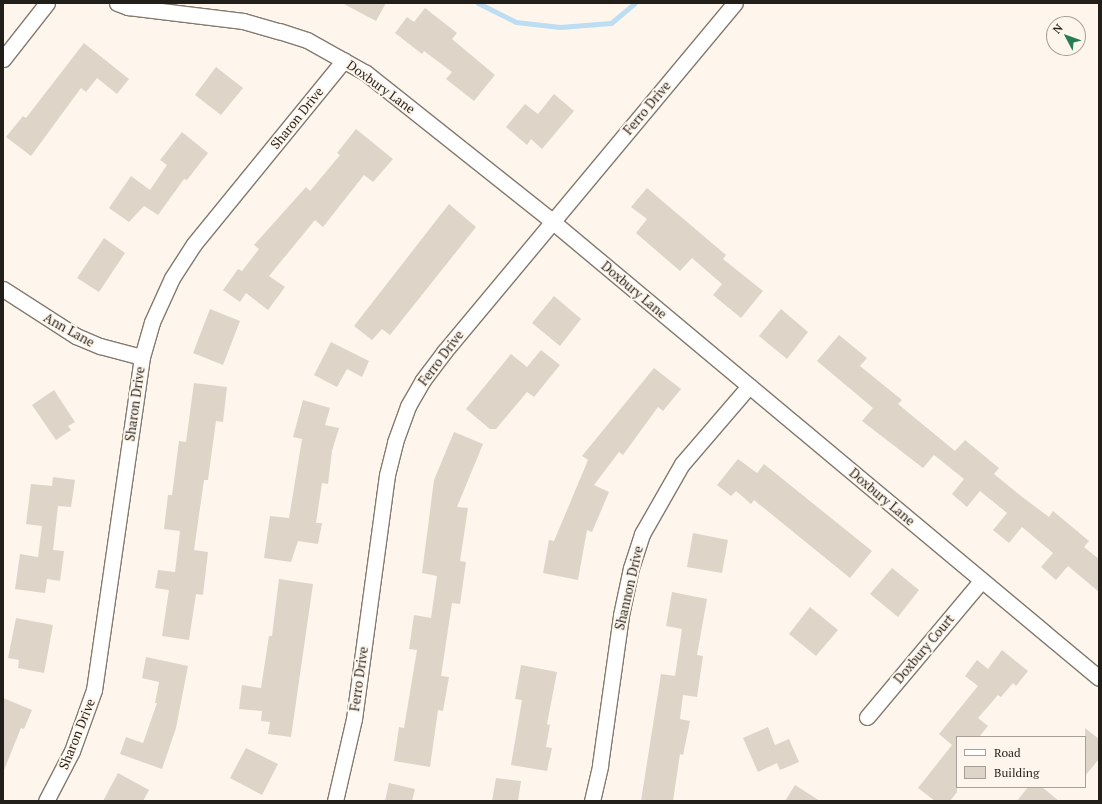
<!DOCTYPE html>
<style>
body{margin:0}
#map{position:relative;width:1102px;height:804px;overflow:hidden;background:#fef6ec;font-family:"PT Serif",serif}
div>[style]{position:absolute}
.stream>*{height:5px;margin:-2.5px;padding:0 2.5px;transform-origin:2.5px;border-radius:2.5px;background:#bdddf3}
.building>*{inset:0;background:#ded4c8}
.roads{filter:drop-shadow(1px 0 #837a6f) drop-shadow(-1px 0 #837a6f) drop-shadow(0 1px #837a6f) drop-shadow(0 -1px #837a6f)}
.street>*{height:15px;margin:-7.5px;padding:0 7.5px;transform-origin:7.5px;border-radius:7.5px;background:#fff}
span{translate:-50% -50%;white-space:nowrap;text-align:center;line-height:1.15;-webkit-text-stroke:4px #fef6ec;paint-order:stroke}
.street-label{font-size:13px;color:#221f1a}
.frame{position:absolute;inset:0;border:4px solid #221f1a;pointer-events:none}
.legend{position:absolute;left:956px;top:736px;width:130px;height:52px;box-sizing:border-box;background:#fef6ec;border:1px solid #a6a098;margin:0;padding:5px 7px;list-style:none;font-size:12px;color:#221f1a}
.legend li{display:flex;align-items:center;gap:8px;height:20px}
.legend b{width:20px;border:1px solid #a6a098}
.north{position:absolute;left:1046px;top:16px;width:40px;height:40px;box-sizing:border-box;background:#fef6ec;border:1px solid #a6a098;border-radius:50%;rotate:311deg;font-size:11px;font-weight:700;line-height:16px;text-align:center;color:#221f1a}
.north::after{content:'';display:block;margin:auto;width:14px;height:18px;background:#277d50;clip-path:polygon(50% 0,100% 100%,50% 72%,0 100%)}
</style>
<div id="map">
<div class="stream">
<div style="left:478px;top:3px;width:42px;rotate:26.6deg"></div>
<div style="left:516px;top:22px;width:44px;rotate:6.5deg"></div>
<div style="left:560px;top:27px;width:51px;rotate:-4.5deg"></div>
<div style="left:611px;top:23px;width:31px;rotate:-40deg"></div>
</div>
<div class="building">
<div style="clip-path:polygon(342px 3px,386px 3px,376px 21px)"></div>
<div style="clip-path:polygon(425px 8px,457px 33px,452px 39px,495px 75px,474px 101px,446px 79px,452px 72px,424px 51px,422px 54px,395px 33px,407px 17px,414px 22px)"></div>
<div style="clip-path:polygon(84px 43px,129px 79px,117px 94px,97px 78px,86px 92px,81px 88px,31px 156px,6px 137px,23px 116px,26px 118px)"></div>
<div style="clip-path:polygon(216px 67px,243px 88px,221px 115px,195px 95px)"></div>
<div style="clip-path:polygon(554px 94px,574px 111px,542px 149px,531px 139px,527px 145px,506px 127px,525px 104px,538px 114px)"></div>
<div style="clip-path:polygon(356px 129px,393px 159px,373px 182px,364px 175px,323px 227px,315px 220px,269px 276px,285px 287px,268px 310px,246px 293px,240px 302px,223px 290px,238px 269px,242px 271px,259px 249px,254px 245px,306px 187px,310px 191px,340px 155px,337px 153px)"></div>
<div style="clip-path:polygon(182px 132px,208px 153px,187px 180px,184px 179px,158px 215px,144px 206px,129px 222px,109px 208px,131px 176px,150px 190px,167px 165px,160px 160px)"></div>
<div style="clip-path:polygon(647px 188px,726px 255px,723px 259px,763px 291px,741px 318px,713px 295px,722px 284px,692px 258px,680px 271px,636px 233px,647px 219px,631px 207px)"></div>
<div style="clip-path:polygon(449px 204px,476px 227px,390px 335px,382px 329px,372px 340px,354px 326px)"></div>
<div style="clip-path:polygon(104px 238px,125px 253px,99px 292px,77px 278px)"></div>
<div style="clip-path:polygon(554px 296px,581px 319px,560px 346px,532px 323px)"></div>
<div style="clip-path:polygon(210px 309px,240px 321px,223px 365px,193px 353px)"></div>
<div style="clip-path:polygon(781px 309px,808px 332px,787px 359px,759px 336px)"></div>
<div style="clip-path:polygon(839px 335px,867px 358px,860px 366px,902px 400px,898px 404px,955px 451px,965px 440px,999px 468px,994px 474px,1021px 496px,1049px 517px,1053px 511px,1089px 541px,1084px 547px,1099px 559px,1099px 592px,1068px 566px,1056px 580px,1041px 567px,1053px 553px,1022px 527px,1009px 543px,993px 530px,1007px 513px,980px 491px,967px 507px,952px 494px,964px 479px,934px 455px,923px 468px,862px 421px,873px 408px,817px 361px)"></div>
<div style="clip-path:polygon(331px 342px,369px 361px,362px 377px,347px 369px,337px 387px,314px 375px)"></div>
<div style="clip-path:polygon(541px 350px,560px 365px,534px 397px,527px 392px,496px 429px,490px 429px,466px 409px,511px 354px,527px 367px)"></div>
<div style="clip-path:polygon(654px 368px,681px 389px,663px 411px,658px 407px,623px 455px,619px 452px,594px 485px,609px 492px,592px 532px,587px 530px,578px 580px,543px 573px,549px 540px,554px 541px,588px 460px,582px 456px)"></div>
<div style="clip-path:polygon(194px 383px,227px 387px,223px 422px,216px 421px,208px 480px,204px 480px,194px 550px,208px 552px,203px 595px,196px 594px,189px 640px,162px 636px,169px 590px,155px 588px,158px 570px,175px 572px,180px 531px,164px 529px,168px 495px,172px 495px,179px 441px,186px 442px)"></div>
<div style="clip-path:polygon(54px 390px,75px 422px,68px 426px,71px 430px,56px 440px,32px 405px)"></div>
<div style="clip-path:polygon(303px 400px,330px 408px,325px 425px,339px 428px,332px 451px,328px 484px,322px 483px,316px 523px,322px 523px,318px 544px,298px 541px,291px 562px,264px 558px,270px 516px,289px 518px,302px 439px,293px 437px)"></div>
<div style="clip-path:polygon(454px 432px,483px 444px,457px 507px,468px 508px,460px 561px,466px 562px,460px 604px,452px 603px,441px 676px,449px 677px,443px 711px,438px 710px,430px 767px,394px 761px,399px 727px,404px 728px,417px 650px,409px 649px,414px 615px,431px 618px,437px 576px,422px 573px,434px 480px)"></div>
<div style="clip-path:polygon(738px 459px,757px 473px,764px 464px,872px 551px,850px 578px,754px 500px,751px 504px,736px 491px,731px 496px,717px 485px)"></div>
<div style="clip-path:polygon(53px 477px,75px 480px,71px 507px,58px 506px,53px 550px,64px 551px,60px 581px,47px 579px,45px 593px,15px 589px,20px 554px,38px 557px,42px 526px,26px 524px,31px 484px,52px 486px)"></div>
<div style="clip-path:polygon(693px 533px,728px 540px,722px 573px,687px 567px)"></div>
<div style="clip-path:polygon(892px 568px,919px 590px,898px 617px,870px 594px)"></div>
<div style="clip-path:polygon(279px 579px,313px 584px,291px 737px,268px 734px,270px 722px,261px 721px,262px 711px,239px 709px,242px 685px,261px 688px,269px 636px,272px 636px)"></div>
<div style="clip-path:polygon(672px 592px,707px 599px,697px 655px,703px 656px,697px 697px,683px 695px,680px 719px,690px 721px,683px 755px,680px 754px,673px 801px,641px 801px,661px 674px,675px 676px,682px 629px,666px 626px)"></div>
<div style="clip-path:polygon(810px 607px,838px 630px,816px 656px,789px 634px)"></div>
<div style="clip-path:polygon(16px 618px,53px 625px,44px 673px,18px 668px,19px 660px,8px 658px)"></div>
<div style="clip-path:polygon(1002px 650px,1028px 671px,1016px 686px,1013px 683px,1001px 697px,998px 695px,978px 718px,988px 726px,979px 737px,957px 737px,957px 792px,950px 801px,935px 801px,918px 788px,952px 745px,939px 734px,978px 686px,965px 676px,977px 660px,988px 669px)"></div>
<div style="clip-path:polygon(146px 657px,188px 666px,176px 728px,162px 769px,120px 754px,126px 737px,143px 743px,157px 703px,155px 703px,159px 682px,142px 678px)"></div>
<div style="clip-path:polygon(521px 665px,557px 672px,547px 724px,550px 725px,546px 747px,552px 748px,547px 771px,511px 765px,522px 700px,515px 699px)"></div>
<div style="clip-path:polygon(3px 698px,32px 710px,24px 729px,21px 728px,4px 770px)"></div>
<div style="clip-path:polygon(768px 727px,775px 745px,789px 739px,799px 762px,780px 770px,777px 763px,758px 772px,743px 738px)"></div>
<div style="clip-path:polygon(1085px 728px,1099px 739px,1099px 759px,1085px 776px)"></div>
<div style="clip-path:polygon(246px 748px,278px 764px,262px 795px,230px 778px)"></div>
<div style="clip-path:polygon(118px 773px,149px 790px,143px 801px,103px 801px)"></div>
<div style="clip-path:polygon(496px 778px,521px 781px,518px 801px,492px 801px)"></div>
<div style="clip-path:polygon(389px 783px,415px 789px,412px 801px,385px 801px)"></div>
<div style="clip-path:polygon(795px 785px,820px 801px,785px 801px)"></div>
<div style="clip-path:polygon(1028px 787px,1042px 787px,1059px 801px,1017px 801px)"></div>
</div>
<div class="roads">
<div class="street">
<div style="left:117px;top:3px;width:12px;rotate:20deg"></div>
<div style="left:128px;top:7px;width:116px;rotate:6.9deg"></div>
<div style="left:243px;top:21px;width:37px;rotate:16deg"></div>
<div style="left:279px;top:31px;width:29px;rotate:18deg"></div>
<div style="left:307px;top:40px;width:68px;rotate:29.2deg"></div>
<div style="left:366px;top:73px;width:239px;rotate:38.5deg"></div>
<div style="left:553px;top:222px;width:711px;rotate:39.87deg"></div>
<div style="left:3px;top:59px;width:71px;rotate:-51.8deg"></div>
<div style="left:3px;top:289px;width:87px;rotate:32.8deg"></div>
<div style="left:76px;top:336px;width:26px;rotate:23deg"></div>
<div style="left:100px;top:346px;width:43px;rotate:14.7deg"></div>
<div style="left:867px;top:717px;width:177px;rotate:-50deg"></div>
<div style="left:46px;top:801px;width:56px;rotate:-62.5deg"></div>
<div style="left:72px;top:751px;width:65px;rotate:-70.2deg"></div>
<div style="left:94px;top:690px;width:336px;rotate:-81.8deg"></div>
<div style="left:142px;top:357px;width:36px;rotate:-74deg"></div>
<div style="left:152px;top:322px;width:48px;rotate:-65.6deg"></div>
<div style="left:172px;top:278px;width:40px;rotate:-57.1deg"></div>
<div style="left:194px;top:244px;width:237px;rotate:-50.8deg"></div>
<div style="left:335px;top:801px;width:84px;rotate:-77deg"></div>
<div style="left:354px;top:719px;width:246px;rotate:-82.3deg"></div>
<div style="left:387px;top:475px;width:34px;rotate:-76deg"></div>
<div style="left:395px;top:442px;width:38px;rotate:-70deg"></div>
<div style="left:408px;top:406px;width:30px;rotate:-60deg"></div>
<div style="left:423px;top:380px;width:35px;rotate:-53deg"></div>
<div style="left:444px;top:352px;width:454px;rotate:-50.2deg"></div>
<div style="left:592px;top:801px;width:37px;rotate:-77deg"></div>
<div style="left:600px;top:765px;width:151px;rotate:-82deg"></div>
<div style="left:621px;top:615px;width:48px;rotate:-78deg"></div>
<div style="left:631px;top:568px;width:36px;rotate:-72deg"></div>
<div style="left:642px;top:534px;width:81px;rotate:-60.3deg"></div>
<div style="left:682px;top:464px;width:103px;rotate:-49.3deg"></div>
</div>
</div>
<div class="street-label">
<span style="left:381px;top:87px;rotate:36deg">Doxbury Lane</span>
<span style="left:647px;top:108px;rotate:-50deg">Ferro Drive</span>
<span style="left:297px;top:118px;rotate:-51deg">Sharon Drive</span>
<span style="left:634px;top:290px;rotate:40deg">Doxbury Lane</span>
<span style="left:69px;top:330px;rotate:29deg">Ann Lane</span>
<span style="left:441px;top:358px;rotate:-53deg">Ferro Drive</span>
<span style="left:135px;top:404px;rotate:-82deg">Sharon Drive</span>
<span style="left:882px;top:497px;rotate:40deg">Doxbury Lane</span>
<span style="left:629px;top:588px;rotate:-77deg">Shannon Drive</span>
<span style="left:924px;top:649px;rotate:-50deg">Doxbury Court</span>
<span style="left:359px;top:679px;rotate:-82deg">Ferro Drive</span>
<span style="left:77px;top:734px;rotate:-68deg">Sharon Drive</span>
</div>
<div class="frame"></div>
<ul class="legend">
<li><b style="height:5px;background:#fff"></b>Road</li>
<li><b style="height:11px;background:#ded4c8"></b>Building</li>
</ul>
<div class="north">N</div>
</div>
